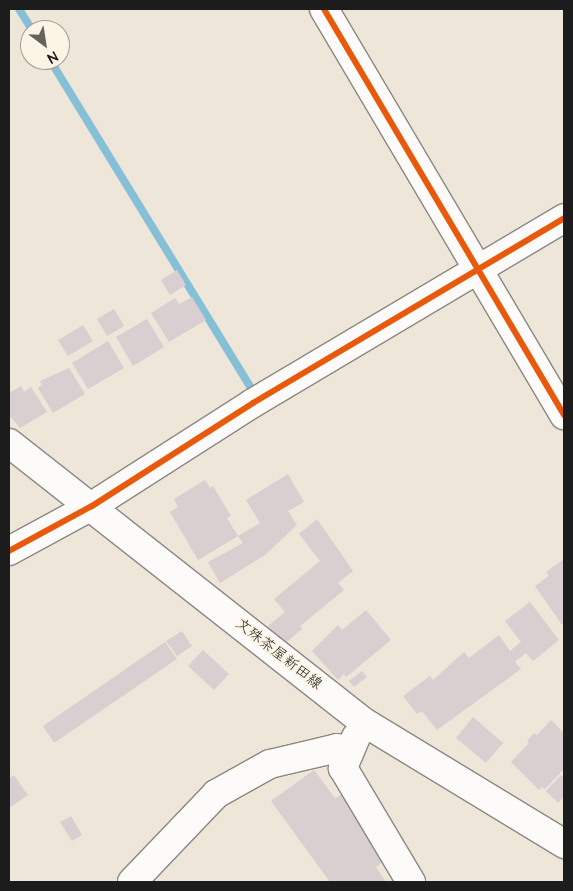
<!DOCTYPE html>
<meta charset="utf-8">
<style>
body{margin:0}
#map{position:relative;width:573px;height:891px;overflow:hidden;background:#eee6d9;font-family:"Architects Daughter","Klee One",sans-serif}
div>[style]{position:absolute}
.stream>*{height:8px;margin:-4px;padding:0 4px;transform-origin:4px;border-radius:4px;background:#86c0d6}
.building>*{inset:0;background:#d9ced0}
.roads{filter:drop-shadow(1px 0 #8c8781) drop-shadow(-1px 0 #8c8781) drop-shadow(0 1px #8c8781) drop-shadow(0 -1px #8c8781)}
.minor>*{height:28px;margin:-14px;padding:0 14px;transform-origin:14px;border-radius:14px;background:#fcfbf9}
.major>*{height:28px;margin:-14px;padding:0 14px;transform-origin:14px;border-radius:14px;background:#fcfbf9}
.cycleway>*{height:6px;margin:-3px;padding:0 3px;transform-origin:3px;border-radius:3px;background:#e8590c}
span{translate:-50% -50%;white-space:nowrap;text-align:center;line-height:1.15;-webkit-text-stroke:4px #fcf5e5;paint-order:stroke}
.street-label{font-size:15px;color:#1c1c1c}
.frame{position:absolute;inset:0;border:10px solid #1c1c1c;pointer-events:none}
.north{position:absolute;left:20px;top:20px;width:50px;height:50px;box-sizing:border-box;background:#fcf5e5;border:1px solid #a29e95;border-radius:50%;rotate:149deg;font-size:14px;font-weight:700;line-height:20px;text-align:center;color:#1c1c1c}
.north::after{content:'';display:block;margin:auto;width:18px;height:22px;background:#66635e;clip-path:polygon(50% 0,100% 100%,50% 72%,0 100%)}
</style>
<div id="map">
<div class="stream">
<div style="left:19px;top:9px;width:25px;rotate:58deg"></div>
<div style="left:50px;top:60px;width:393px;rotate:58.5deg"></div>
</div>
<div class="building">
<div style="clip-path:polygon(177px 270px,186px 285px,170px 295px,161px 280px)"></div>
<div style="clip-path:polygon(192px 297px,206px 320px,169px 342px,151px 313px,175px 298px,179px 304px)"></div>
<div style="clip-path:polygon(114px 309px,124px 326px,107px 336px,97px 319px)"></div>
<div style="clip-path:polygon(147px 319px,164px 347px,133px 366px,116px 337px)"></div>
<div style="clip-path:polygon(83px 325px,93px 341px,68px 356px,58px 340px)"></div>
<div style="clip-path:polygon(108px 341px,124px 368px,88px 389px,72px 363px)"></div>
<div style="clip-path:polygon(69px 368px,85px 394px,53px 413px,38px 388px,42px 385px,40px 381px)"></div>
<div style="clip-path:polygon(21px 386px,24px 392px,31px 387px,47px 412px,20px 428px,9px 415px,9px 393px)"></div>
<div style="clip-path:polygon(288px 474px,304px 502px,288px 511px,297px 525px,265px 555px,220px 583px,208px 562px,243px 543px,238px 536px,260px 523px,246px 500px)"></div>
<div style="clip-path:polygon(205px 480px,210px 488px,213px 486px,231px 516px,227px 518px,238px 536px,198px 560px,170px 512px,178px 507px,174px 499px)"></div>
<div style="clip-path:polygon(317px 519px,353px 571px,338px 583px,344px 590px,300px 626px,302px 629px,283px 645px,268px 626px,285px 612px,274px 599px,320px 561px,299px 534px)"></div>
<div style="clip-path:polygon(564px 559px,564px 623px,562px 625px,535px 586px,549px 576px,546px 572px)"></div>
<div style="clip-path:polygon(530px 602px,559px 640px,533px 661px,526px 653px,515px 662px,521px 669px,437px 730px,422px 711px,417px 714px,403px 696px,430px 676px,433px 680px,464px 652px,469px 658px,499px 635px,510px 651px,521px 642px,505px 621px)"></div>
<div style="clip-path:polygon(366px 610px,391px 640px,346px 677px,344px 674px,338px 680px,312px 651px,338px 625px,342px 630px)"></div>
<div style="clip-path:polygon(182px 631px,192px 646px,177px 656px,166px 641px)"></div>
<div style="clip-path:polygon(165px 642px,177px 659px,54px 743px,43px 726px)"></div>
<div style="clip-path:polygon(203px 650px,229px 674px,214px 690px,188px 666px)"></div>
<div style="clip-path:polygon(362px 671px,367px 677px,354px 687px,349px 681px)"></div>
<div style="clip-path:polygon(473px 717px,503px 743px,486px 763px,456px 738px)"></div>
<div style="clip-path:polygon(551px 720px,564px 733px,564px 769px,545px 789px,542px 787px,539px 790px,511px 762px,529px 743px,527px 741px,534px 733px,537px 735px)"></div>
<div style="clip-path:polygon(314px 770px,335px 798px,345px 793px,385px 860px,376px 867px,386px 882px,330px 882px,271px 801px)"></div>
<div style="clip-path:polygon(14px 775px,28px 795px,9px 808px,9px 779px)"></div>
<div style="clip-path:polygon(561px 775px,564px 779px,564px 797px,558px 803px,546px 791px)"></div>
<div style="clip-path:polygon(71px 816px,82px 835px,72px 841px,60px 822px)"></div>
</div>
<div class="roads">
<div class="minor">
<div style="left:324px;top:9px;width:472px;rotate:59.4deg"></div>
<div style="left:9px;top:551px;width:94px;rotate:-28.5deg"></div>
<div style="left:92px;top:506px;width:191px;rotate:-32.6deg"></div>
<div style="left:253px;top:403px;width:362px;rotate:-30.7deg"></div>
<div style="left:356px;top:737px;width:34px;rotate:113deg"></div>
<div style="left:343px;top:768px;width:133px;rotate:59.2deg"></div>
<div style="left:132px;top:882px;width:122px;rotate:-46.3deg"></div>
<div style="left:216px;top:794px;width:62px;rotate:-29.1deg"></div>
<div style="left:270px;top:764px;width:69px;rotate:-13.4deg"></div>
<div style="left:337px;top:748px;width:13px;rotate:27deg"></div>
</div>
<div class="major">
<div style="left:9px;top:443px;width:449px;rotate:38.2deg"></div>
<div style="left:362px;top:721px;width:237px;rotate:31.3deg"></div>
</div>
</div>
<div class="cycleway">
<div style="left:324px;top:9px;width:472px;rotate:59.4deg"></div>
<div style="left:9px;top:551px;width:94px;rotate:-28.5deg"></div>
<div style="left:92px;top:506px;width:191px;rotate:-32.6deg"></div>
<div style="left:253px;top:403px;width:362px;rotate:-30.7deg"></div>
</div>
<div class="street-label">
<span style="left:279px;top:654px;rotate:38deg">文殊茶屋新田線</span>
</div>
<div class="frame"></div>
<div class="north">N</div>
</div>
